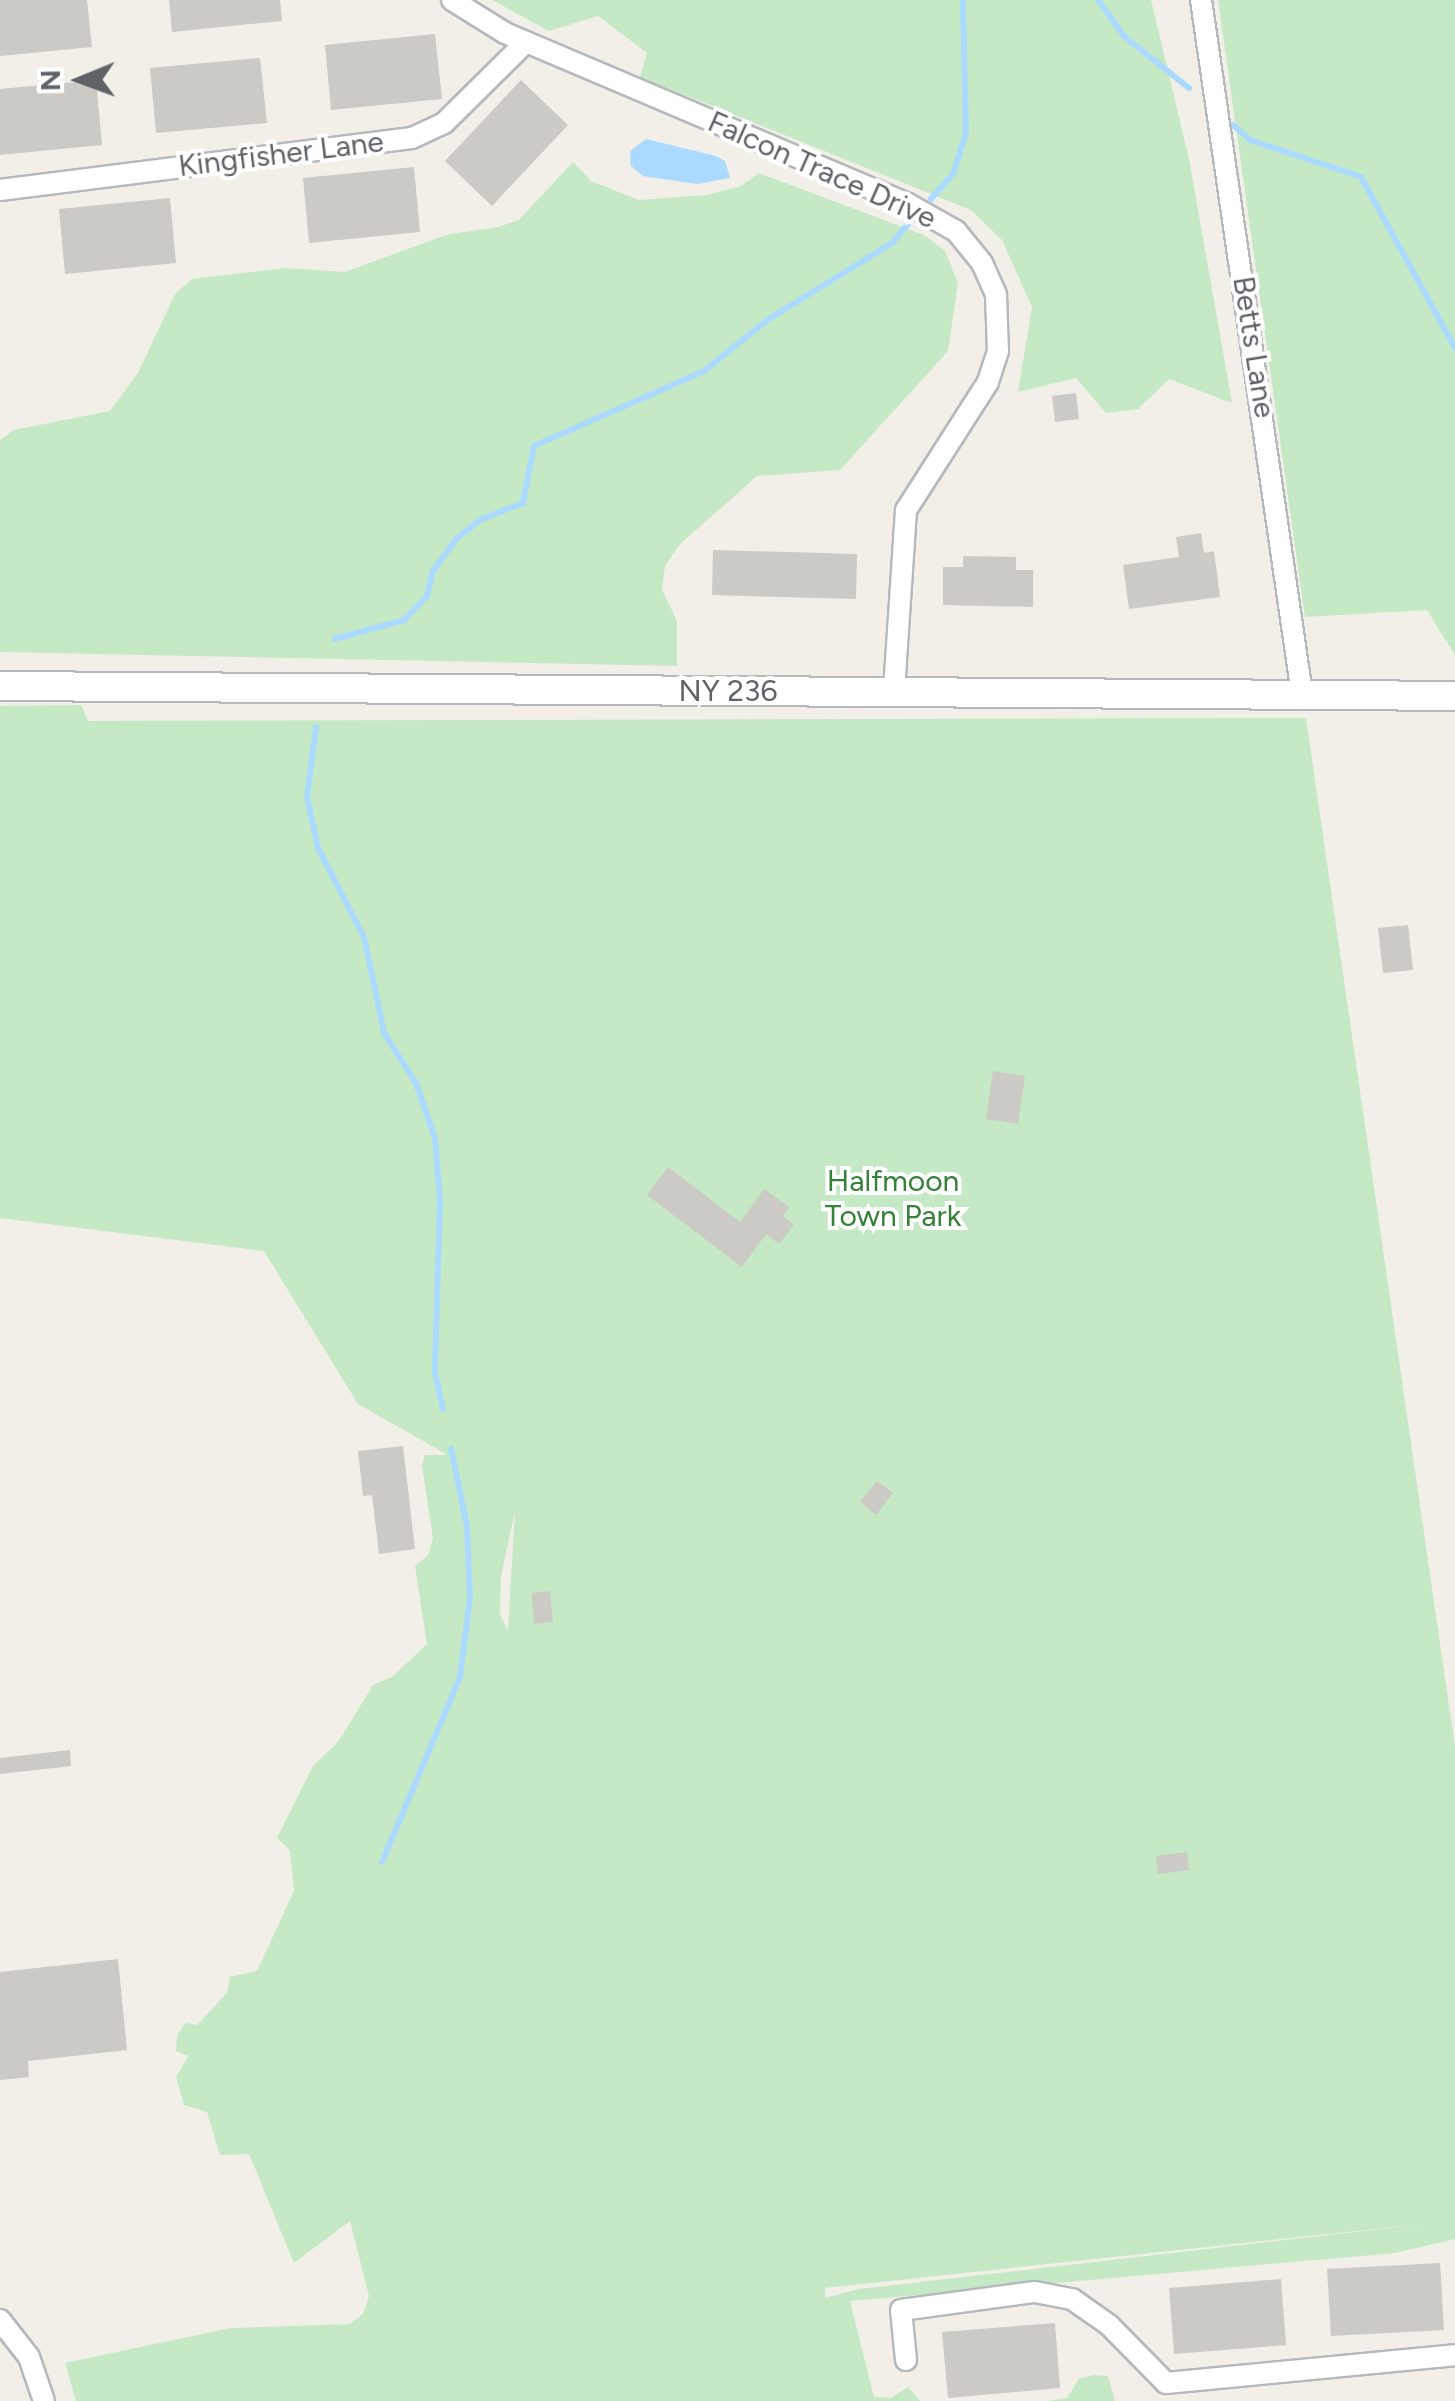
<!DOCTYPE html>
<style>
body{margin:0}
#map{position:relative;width:1455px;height:2401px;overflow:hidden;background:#f1efe8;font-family:Figtree,sans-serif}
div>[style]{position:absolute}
.green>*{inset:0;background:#c5e8c5}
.water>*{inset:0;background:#aadaff}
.stream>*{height:6px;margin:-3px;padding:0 3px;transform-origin:3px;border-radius:3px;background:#aadaff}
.building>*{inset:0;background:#cccac5}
.roads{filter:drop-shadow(2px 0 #b5b8bc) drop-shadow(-2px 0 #b5b8bc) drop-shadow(0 2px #b5b8bc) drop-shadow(0 -2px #b5b8bc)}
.street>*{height:20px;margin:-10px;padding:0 10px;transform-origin:10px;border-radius:10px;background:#fff}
.secondary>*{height:28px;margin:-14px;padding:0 14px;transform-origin:14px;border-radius:14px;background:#fff}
span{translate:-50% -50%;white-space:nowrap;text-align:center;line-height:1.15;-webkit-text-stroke:8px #fff;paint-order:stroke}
.street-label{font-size:30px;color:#5f6368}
.park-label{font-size:30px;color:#348238}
.north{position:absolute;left:30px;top:30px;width:100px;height:100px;-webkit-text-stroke:8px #fff;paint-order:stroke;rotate:269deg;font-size:28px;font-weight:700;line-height:40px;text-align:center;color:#5f6368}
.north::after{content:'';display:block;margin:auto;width:35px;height:45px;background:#5f6368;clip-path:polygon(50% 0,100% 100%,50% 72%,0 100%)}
</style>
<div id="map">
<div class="green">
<div style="clip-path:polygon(492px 0,1151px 0,1189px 159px,1232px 403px,1169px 379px,1138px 409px,1106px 413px,1076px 378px,1018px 392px,1032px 307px,1002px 240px,971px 210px,640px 77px,647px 53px,598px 16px,549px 31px)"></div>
<div style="clip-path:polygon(1218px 0,1455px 0,1455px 655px,1427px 610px,1305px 617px)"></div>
<div style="clip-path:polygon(573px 162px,591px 181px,639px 200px,707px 195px,741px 186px,759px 173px,924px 235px,945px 251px,958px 283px,948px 351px,840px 470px,757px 476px,680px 544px,665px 566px,662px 590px,677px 621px,677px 666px,0 652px,0 440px,14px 430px,110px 411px,138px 373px,175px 294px,192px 279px,286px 268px,345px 272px,446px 235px,498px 227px,519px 220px)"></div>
<div style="clip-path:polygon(evenodd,81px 705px,88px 721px,1306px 718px,1455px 1747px,1455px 2239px,1395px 2253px,850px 2301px,874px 2397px,891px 2398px,908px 2387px,920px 2401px,76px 2401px,65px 2363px,231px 2328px,350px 2324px,363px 2314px,369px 2296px,350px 2221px,294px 2263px,249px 2154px,220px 2155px,207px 2112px,184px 2105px,176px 2077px,188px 2056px,176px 2051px,177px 2036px,186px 2023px,197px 2025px,227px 1993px,230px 1977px,257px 1971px,294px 1891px,290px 1850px,277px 1838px,313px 1766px,338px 1742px,373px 1685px,392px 1677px,427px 1644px,415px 1566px,428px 1555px,433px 1539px,422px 1465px,425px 1455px,448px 1455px,358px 1404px,264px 1251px,0 1218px,0 706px,81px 705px,515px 1511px,515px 1512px,508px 1631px,500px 1615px,501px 1576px,515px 1511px,81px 705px,1441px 2222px,859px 2289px,825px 2298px,825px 2288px,1441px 2222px)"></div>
<div style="clip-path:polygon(1093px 2375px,1108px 2376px,1115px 2401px,1047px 2401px,1067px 2398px,1079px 2379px)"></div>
</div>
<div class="water">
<div style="clip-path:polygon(646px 139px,716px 156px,725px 161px,730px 178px,697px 184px,643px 176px,631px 166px,630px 151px)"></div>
</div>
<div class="stream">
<div style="left:1098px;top:0;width:46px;rotate:53.9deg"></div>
<div style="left:1125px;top:37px;width:82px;rotate:38.6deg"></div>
<div style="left:1233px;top:125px;width:23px;rotate:41deg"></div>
<div style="left:1250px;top:140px;width:117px;rotate:18.4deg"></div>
<div style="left:1361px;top:177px;width:195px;rotate:61.2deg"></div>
<div style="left:931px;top:199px;width:33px;rotate:-49deg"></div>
<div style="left:953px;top:174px;width:43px;rotate:-72.4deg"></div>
<div style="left:966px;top:133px;width:133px;rotate:-91.3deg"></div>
<div style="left:335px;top:639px;width:72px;rotate:-15.4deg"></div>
<div style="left:404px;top:620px;width:33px;rotate:-46deg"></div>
<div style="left:427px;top:596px;width:26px;rotate:-77deg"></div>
<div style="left:433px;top:571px;width:39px;rotate:-54deg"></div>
<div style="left:456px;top:539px;width:33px;rotate:-38deg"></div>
<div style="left:482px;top:519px;width:44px;rotate:-21.3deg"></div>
<div style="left:523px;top:503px;width:58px;rotate:-79.1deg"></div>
<div style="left:534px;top:446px;width:186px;rotate:-23.8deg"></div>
<div style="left:704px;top:371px;width:83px;rotate:-38.7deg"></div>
<div style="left:769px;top:319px;width:145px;rotate:-31.7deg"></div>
<div style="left:892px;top:243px;width:26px;rotate:-50deg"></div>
<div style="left:316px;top:727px;width:71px;rotate:97.3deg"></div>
<div style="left:307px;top:797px;width:52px;rotate:77.8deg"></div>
<div style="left:318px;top:848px;width:100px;rotate:62.7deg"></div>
<div style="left:364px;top:937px;width:98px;rotate:78.2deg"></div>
<div style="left:384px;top:1033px;width:59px;rotate:57.4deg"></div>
<div style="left:416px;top:1083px;width:58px;rotate:70.9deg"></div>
<div style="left:435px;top:1138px;width:62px;rotate:85.4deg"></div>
<div style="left:440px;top:1200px;width:172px;rotate:91.7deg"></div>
<div style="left:435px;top:1372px;width:38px;rotate:78deg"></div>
<div style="left:382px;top:1862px;width:201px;rotate:-67.1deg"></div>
<div style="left:460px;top:1677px;width:80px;rotate:-82.8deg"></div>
<div style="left:470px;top:1598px;width:72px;rotate:-92.4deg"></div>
<div style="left:467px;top:1526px;width:79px;rotate:-101.7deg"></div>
</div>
<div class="building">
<div style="clip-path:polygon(0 0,87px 0,92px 47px,0 56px)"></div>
<div style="clip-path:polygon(169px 0,280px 0,282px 21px,172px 32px)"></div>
<div style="clip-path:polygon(435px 34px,442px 99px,331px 110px,325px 45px)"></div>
<div style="clip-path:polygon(260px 58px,267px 123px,156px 133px,150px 68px)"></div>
<div style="clip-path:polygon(96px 80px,102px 145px,0 155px,0 89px)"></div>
<div style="clip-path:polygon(521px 80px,568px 125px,492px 206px,445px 161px)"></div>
<div style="clip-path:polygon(414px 167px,420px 232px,309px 243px,303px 178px)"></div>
<div style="clip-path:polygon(170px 198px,176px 263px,65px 274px,59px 209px)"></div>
<div style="clip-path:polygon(1076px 393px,1079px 419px,1055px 422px,1052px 396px)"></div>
<div style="clip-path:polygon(1201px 533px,1204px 553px,1214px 551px,1220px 597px,1129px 609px,1123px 565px,1179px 557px,1176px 537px)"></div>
<div style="clip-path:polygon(713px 550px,857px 554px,856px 599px,712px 595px)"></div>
<div style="clip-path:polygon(963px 556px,1016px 557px,1016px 570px,1033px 570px,1033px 607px,943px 605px,943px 567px,963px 567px)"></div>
<div style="clip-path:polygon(1408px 925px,1413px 970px,1383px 973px,1378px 928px)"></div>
<div style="clip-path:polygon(993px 1071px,1025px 1076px,1018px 1124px,986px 1119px)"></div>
<div style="clip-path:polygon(668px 1167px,740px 1222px,764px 1189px,789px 1207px,783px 1216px,794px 1225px,779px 1244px,766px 1234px,742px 1267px,647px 1195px)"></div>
<div style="clip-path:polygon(403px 1446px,415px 1549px,379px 1554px,372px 1495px,363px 1496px,358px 1451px)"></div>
<div style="clip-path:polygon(877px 1481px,893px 1493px,876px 1515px,860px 1502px)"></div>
<div style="clip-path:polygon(550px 1591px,553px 1622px,534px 1624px,532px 1593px)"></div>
<div style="clip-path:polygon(70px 1750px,71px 1766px,0 1774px,0 1758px)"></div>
<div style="clip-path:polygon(1187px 1852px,1189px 1870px,1158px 1874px,1156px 1856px)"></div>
<div style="clip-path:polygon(118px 1959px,127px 2050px,28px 2061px,29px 2077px,0 2080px,0 1972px)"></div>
<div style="clip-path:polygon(1440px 2263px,1444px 2330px,1331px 2336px,1327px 2269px)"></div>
<div style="clip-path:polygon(1281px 2279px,1286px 2345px,1174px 2354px,1169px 2288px)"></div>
<div style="clip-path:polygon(1055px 2323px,1060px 2388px,948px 2398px,942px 2332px)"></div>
</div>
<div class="roads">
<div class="street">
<div style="left:452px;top:0;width:62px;rotate:31.9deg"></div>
<div style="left:505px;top:33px;width:438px;rotate:23deg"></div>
<div style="left:908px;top:204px;width:55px;rotate:29.4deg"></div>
<div style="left:956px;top:231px;width:41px;rotate:50.9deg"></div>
<div style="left:982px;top:263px;width:35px;rotate:66deg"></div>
<div style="left:996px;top:295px;width:56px;rotate:88deg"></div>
<div style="left:998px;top:351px;width:33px;rotate:108deg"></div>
<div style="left:988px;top:382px;width:152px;rotate:122.6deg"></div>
<div style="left:906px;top:510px;width:182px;rotate:93.8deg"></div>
<div style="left:1201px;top:0;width:701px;rotate:81.72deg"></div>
<div style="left:0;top:190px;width:415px;rotate:-7.2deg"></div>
<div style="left:412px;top:138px;width:35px;rotate:-25deg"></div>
<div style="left:444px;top:123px;width:115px;rotate:-44.6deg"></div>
<div style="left:0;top:2320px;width:47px;rotate:51.9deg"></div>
<div style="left:29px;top:2357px;width:46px;rotate:71.2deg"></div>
<div style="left:906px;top:2360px;width:50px;rotate:-95.7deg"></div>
<div style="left:901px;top:2310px;width:135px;rotate:-7.7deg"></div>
<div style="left:1035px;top:2292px;width:38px;rotate:11deg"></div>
<div style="left:1072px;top:2299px;width:45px;rotate:35.1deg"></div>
<div style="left:1109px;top:2325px;width:81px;rotate:45.5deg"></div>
<div style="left:1166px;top:2383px;width:290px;rotate:-5.5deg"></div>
</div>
<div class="secondary">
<div style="left:0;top:686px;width:1455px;rotate:0.39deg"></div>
</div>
</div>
<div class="street-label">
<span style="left:281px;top:154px;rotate:-7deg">Kingfisher Lane</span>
<span style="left:822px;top:170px;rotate:24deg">Falcon Trace Drive</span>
<span style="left:1254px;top:347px;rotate:81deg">Betts Lane</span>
<span style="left:728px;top:691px">NY 236</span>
</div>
<div class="park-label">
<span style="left:893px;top:1198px">Halfmoon<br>Town Park</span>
</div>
<div class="north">N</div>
</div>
